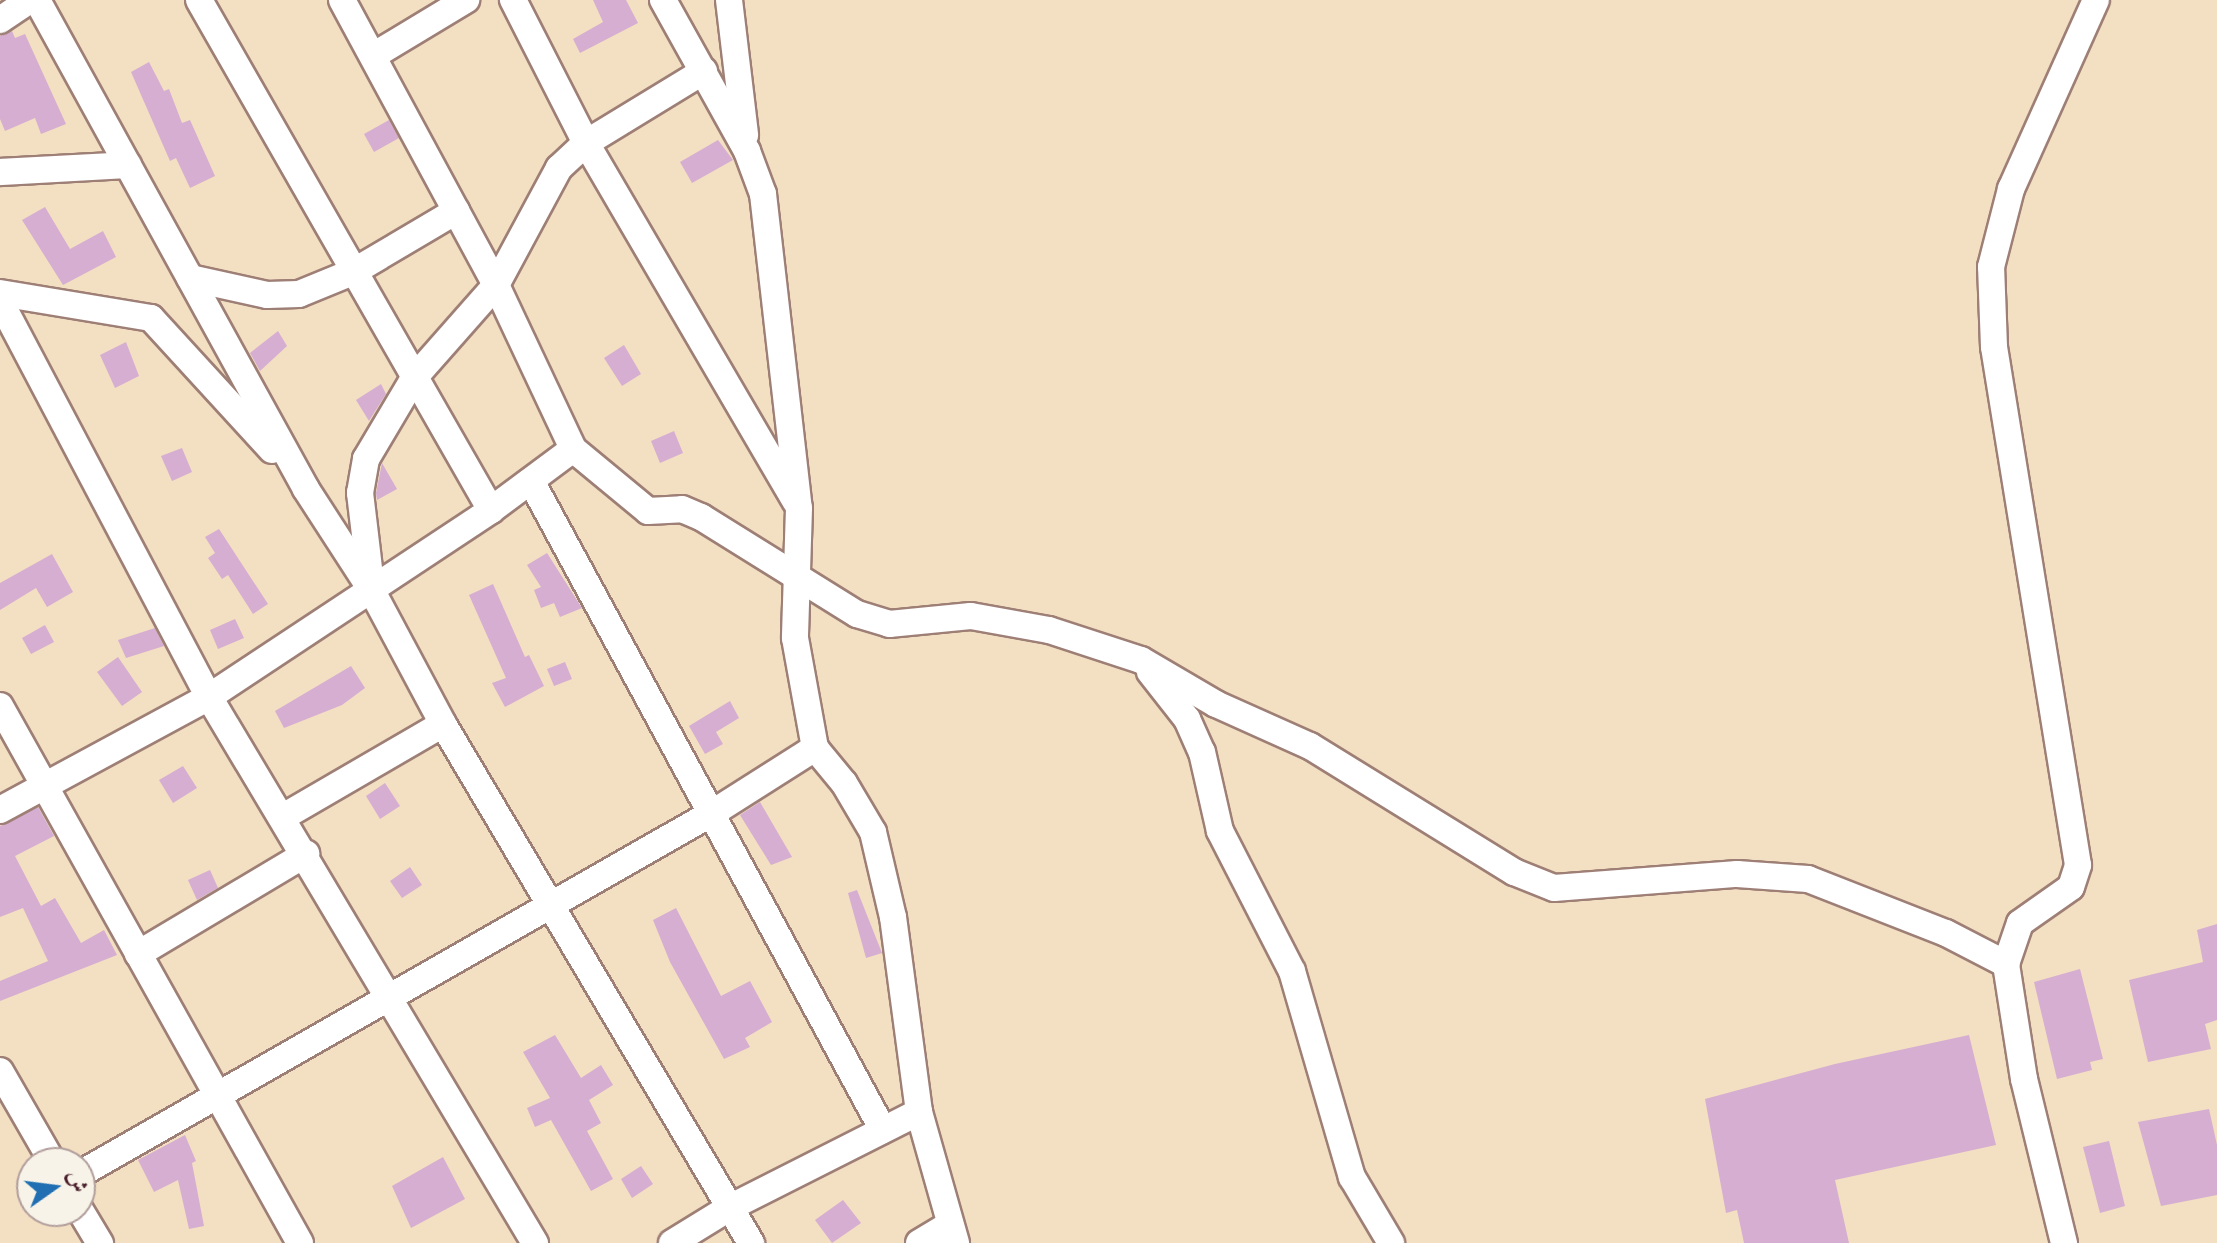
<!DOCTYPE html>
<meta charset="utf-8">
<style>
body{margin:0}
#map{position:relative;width:2217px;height:1243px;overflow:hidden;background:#f3dfc2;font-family:"Libre Caslon Text",Amiri,serif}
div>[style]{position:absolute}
.building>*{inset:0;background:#d6aed1}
.roads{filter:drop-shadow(2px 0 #9e7f76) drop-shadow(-2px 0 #9e7f76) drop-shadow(0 2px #9e7f76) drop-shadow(0 -2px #9e7f76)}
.street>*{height:26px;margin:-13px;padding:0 13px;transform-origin:13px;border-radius:13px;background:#fff}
span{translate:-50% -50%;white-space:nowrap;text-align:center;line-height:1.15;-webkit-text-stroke:6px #f7f3e8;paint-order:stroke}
.north{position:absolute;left:16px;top:1147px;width:80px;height:80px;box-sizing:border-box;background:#f7f3e8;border:2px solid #b29e9c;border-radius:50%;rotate:76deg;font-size:22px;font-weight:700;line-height:32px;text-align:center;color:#4a1f2b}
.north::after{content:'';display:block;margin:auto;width:28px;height:36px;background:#1f6fb2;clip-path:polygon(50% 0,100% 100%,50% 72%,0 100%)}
</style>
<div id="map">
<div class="building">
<div style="clip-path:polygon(593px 0,626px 0,638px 23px,580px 53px,573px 39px,603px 22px)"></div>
<div style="clip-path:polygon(12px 31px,15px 38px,25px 34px,66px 124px,41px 134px,35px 118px,5px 131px,0 119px,0 36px)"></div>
<div style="clip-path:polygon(149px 62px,164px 91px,169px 89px,182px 123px,190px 120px,215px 176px,190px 188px,176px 158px,170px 161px,131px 72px)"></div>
<div style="clip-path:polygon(389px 120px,399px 138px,374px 152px,364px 134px)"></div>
<div style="clip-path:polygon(718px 140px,733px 160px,692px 183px,680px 162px)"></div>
<div style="clip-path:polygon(45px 207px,70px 249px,103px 231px,116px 257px,63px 285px,22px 220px)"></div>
<div style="clip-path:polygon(278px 331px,287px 346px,260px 371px,250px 353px)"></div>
<div style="clip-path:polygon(126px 342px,139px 376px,115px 388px,100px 355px)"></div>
<div style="clip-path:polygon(624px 345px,641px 374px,622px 386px,604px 358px)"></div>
<div style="clip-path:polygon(381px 384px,386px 394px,369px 421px,356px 400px)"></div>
<div style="clip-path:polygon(674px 431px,683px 453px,660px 463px,651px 441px)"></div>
<div style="clip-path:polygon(182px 448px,192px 472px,172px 481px,161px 456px)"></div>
<div style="clip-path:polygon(382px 463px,397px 489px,377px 500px,376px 493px)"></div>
<div style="clip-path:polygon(219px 529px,268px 604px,253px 614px,228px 575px,222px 579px,208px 558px,215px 553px,205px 537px)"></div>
<div style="clip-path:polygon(547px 553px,582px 608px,560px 617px,554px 603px,541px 608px,534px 590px,541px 587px,527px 565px)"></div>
<div style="clip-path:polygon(52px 554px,73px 592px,47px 607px,36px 588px,0 610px,0 583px)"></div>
<div style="clip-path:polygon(493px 584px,525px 657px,529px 655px,544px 686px,505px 707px,492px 683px,506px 678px,469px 595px)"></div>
<div style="clip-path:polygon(235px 619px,244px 638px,218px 649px,210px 630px)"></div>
<div style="clip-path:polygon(45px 625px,54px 642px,31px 654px,22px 638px)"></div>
<div style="clip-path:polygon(155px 628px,164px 646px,126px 658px,118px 640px)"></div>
<div style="clip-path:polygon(118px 657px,142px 692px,122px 706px,97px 672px)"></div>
<div style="clip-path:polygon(565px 662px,572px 679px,554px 686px,547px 669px)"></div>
<div style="clip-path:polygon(351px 666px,365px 688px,342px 705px,284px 728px,275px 711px)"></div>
<div style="clip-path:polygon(730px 701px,739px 718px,716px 732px,723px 744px,705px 754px,689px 726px)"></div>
<div style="clip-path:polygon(183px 766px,197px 788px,173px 803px,159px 780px)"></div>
<div style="clip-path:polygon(385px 783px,400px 806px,380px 819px,366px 796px)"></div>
<div style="clip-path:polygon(760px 802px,792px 857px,771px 865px,740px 815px)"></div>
<div style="clip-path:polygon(38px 807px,54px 836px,15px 856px,41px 906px,55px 898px,81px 943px,104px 930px,117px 955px,0 1001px,0 981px,48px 961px,23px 908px,0 917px,0 826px)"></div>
<div style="clip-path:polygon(410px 867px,422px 885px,402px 898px,390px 881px)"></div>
<div style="clip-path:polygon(210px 870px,218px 888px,197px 900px,188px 880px)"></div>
<div style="clip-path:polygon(857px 890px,882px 953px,866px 958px,848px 893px)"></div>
<div style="clip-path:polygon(676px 908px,721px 996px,750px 981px,772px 1022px,745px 1038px,750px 1047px,724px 1059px,670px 962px,653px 920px)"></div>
<div style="clip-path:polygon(2217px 924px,2217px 1020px,2205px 1024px,2211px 1049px,2148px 1062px,2129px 980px,2203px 962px,2197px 930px)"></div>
<div style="clip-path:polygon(2080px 969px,2103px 1059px,2090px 1062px,2092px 1070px,2057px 1079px,2034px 982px)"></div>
<div style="clip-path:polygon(555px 1035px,581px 1078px,601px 1065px,613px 1085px,589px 1100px,601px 1123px,587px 1131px,613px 1179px,591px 1191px,551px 1120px,535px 1127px,527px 1108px,550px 1098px,523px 1052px)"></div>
<div style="clip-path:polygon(1969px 1035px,1996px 1145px,1835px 1180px,1849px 1243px,1744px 1243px,1737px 1210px,1726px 1213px,1705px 1099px,1835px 1064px)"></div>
<div style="clip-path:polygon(2209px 1109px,2217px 1145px,2217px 1195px,2161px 1206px,2138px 1122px)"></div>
<div style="clip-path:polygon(185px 1135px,196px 1161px,192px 1163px,204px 1226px,189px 1229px,178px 1180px,154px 1192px,138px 1160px)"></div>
<div style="clip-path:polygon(2109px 1141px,2125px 1206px,2100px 1213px,2083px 1147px)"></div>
<div style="clip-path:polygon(443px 1157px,465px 1199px,411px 1228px,392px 1186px)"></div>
<div style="clip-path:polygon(641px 1166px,653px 1184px,632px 1198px,621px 1179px)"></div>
<div style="clip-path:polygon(843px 1200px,861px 1223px,832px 1243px,815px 1220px)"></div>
</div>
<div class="roads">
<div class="street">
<div style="left:37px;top:0;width:558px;rotate:61.18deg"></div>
<div style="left:306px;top:489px;width:121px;rotate:57.1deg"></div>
<div style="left:372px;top:591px;width:151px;rotate:61.9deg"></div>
<div style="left:443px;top:724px;width:604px;rotate:59.31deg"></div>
<div style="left:199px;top:0;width:588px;rotate:60.21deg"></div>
<div style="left:342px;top:0;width:324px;rotate:61.6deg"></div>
<div style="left:496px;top:285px;width:181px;rotate:64.8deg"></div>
<div style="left:573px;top:449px;width:97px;rotate:39.6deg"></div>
<div style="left:648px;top:511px;width:34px;rotate:-3deg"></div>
<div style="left:682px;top:509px;width:21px;rotate:23deg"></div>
<div style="left:701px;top:517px;width:184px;rotate:31.9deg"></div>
<div style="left:857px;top:614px;width:34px;rotate:17deg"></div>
<div style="left:889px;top:624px;width:82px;rotate:-5.6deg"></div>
<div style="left:971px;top:616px;width:79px;rotate:10.2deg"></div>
<div style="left:1049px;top:630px;width:97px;rotate:18.1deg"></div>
<div style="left:1141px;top:660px;width:87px;rotate:30.4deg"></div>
<div style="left:1216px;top:704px;width:103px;rotate:24.1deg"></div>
<div style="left:1310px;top:746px;width:240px;rotate:31.7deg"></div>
<div style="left:1514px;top:872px;width:43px;rotate:21.8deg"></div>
<div style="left:1554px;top:888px;width:184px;rotate:-4.4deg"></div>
<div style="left:1737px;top:874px;width:71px;rotate:4deg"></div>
<div style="left:1808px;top:879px;width:148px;rotate:21.4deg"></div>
<div style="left:1946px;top:933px;width:68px;rotate:27.3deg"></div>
<div style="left:663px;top:0;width:173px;rotate:60.9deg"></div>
<div style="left:747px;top:151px;width:46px;rotate:69.6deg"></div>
<div style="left:763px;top:194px;width:316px;rotate:83.5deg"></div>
<div style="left:799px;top:508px;width:130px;rotate:91.8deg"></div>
<div style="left:795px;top:638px;width:112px;rotate:79.7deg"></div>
<div style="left:815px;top:748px;width:45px;rotate:50.4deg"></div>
<div style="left:844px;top:783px;width:57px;rotate:59.4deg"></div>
<div style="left:873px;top:832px;width:87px;rotate:76.8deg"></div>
<div style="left:893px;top:917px;width:197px;rotate:82.4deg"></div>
<div style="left:919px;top:1112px;width:136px;rotate:74.2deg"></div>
<div style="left:729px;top:0;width:136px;rotate:83.2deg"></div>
<div style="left:0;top:20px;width:36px;rotate:-34deg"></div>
<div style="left:373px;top:56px;width:109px;rotate:-31.1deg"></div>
<div style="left:704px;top:71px;width:138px;rotate:148.6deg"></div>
<div style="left:586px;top:143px;width:415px;rotate:59.7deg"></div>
<div style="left:0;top:172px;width:128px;rotate:-3.1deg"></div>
<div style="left:190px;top:278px;width:79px;rotate:12.4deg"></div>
<div style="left:267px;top:295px;width:32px;rotate:-2deg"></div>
<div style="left:299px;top:294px;width:58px;rotate:-22.2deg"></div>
<div style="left:353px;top:272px;width:120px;rotate:-30.6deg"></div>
<div style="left:0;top:293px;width:153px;rotate:9.4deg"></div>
<div style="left:151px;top:318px;width:179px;rotate:47.5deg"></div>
<div style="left:0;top:301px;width:448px;rotate:62.2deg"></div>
<div style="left:209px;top:697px;width:636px;rotate:59.16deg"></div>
<div style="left:531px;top:481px;width:738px;rotate:61.53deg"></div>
<div style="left:371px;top:585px;width:93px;rotate:-96.8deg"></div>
<div style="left:360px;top:493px;width:35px;rotate:-80deg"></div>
<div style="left:366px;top:459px;width:94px;rotate:-59.3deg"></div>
<div style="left:414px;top:378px;width:124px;rotate:-48.6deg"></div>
<div style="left:496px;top:285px;width:133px;rotate:-61.7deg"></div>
<div style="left:559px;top:168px;width:37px;rotate:-43deg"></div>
<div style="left:586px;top:143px;width:161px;rotate:-117deg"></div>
<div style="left:1150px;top:672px;width:60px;rotate:51.8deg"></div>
<div style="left:1187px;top:719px;width:36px;rotate:66deg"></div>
<div style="left:1202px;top:752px;width:81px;rotate:77.2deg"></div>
<div style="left:1220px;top:831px;width:157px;rotate:62.8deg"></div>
<div style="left:1292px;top:971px;width:215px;rotate:73.8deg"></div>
<div style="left:1352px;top:1177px;width:77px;rotate:59.4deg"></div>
<div style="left:0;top:706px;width:615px;rotate:60.81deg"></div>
<div style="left:0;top:810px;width:238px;rotate:-28.4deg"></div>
<div style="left:209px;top:697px;width:338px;rotate:-33.5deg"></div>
<div style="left:491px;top:510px;width:102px;rotate:-36.6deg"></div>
<div style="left:283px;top:817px;width:185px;rotate:-30.2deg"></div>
<div style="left:138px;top:954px;width:196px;rotate:-30.8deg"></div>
<div style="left:0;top:1071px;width:106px;rotate:60.1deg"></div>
<div style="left:80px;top:1174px;width:730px;rotate:-29.73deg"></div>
<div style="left:714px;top:812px;width:120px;rotate:-32.4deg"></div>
<div style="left:80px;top:1210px;width:39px;rotate:59deg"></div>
<div style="left:672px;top:1243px;width:67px;rotate:-31.6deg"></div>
<div style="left:729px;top:1208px;width:213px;rotate:-26.8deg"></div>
<div style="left:919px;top:1243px;width:35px;rotate:-31deg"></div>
<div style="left:2064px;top:1243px;width:169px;rotate:-103.7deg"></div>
<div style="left:2024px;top:1079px;width:116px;rotate:-98.9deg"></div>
<div style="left:2006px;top:964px;width:43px;rotate:-71.1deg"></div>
<div style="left:2020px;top:923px;width:62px;rotate:-35.2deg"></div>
<div style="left:2071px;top:887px;width:23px;rotate:-72deg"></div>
<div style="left:2078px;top:865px;width:525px;rotate:-99.21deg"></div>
<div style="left:1994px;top:347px;width:80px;rotate:-92.1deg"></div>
<div style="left:1991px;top:267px;width:81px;rotate:-75.6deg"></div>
<div style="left:2011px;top:189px;width:207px;rotate:-65.8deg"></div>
</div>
</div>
<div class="north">ش</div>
</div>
